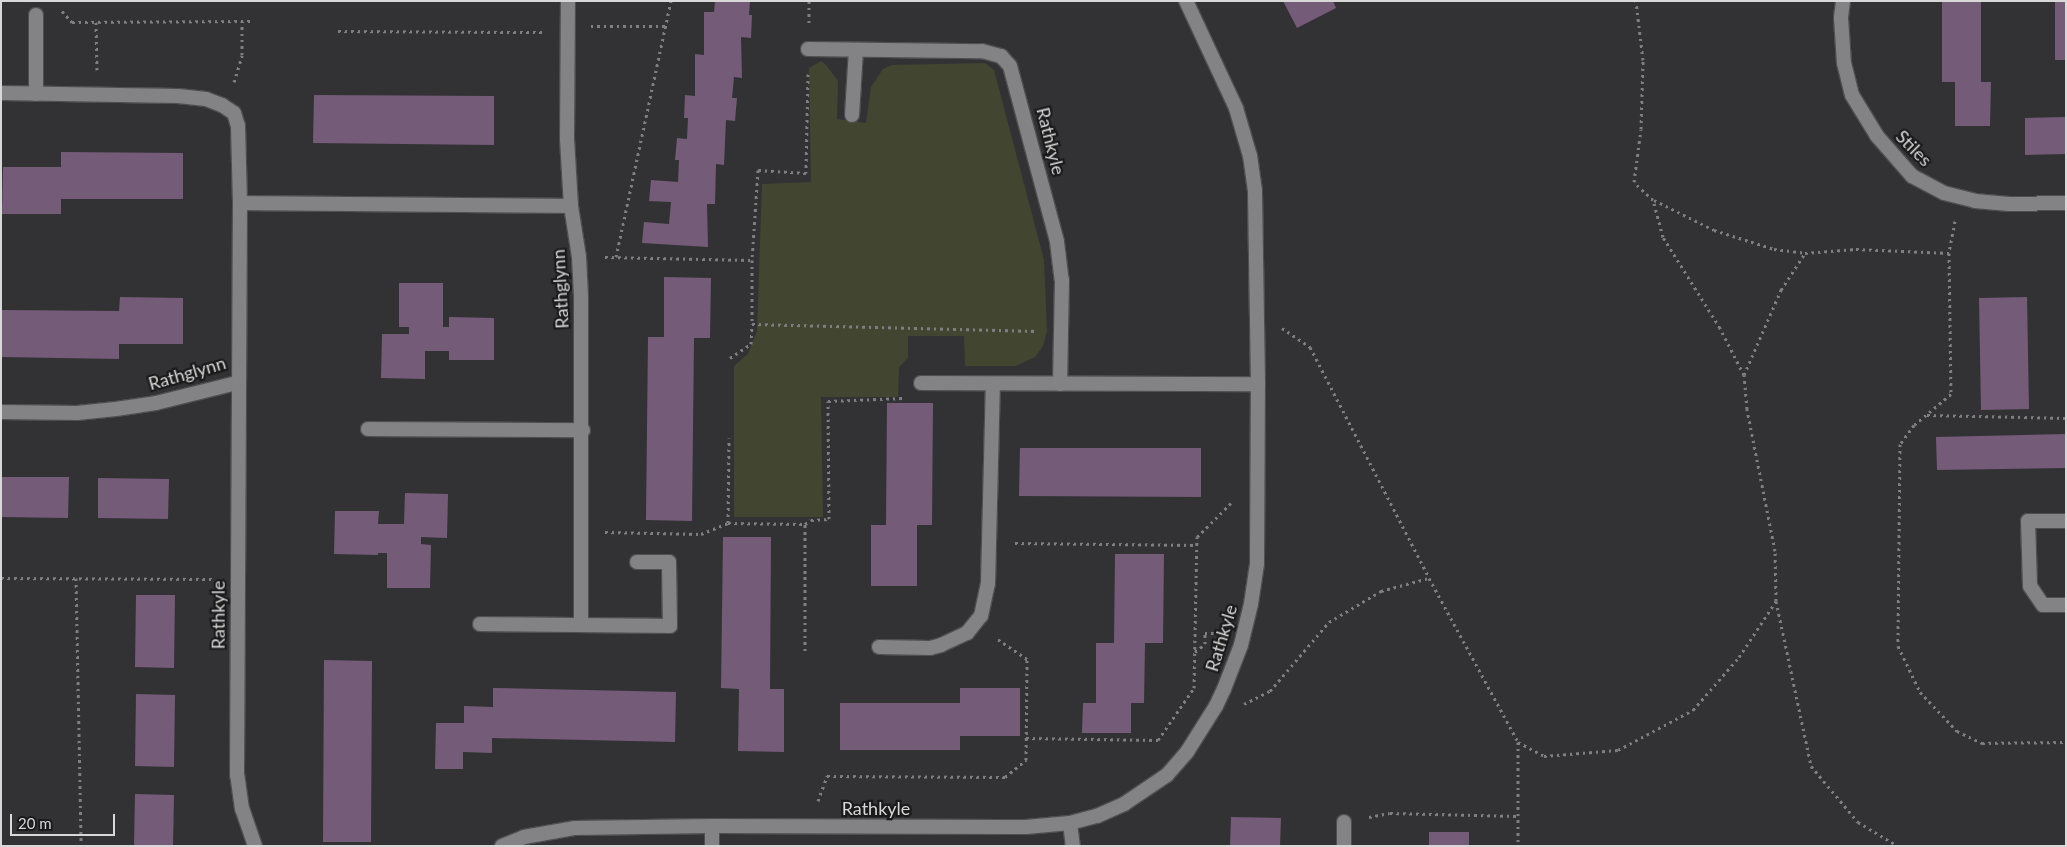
<!DOCTYPE html>
<style>
body{margin:0}
#map{position:relative;width:2067px;height:847px;overflow:hidden;background:#323235;font-family:Lato,sans-serif}
div>[style]{position:absolute}
.green>*{inset:0;background:#424631}
.building>*{inset:0;background:#745b78}
.path>*{height:3px;margin-top:-1.5px;transform-origin:0;background:repeating-linear-gradient(90deg,#7f7f81 0 2.5px,transparent 0 6.5px)}
.roads{filter:drop-shadow(1px 0 #4f4f51) drop-shadow(-1px 0 #4f4f51) drop-shadow(0 1px #4f4f51) drop-shadow(0 -1px #4f4f51)}
.minor>*{height:14px;margin:-7px;padding:0 7px;transform-origin:7px;border-radius:7px;background:#838386}
span{translate:-50% -50%;white-space:nowrap;text-align:center;line-height:1.15;-webkit-text-stroke:4.5px #1a1a1b;paint-order:stroke}
.street-label{font-size:18px;color:#d8d8d9}
.frame{position:absolute;inset:0;border:2px solid #d8d8d9;pointer-events:none}
.scale{position:absolute;left:10px;top:814px;width:105px;height:22px;box-sizing:border-box;border:2px solid #d8d8d9;border-top:0;padding-left:6px;font-size:15px;line-height:18px;white-space:nowrap;color:#d8d8d9;-webkit-text-stroke:4px #1a1a1b;paint-order:stroke}
</style>
<div id="map">
<div class="green">
<div style="clip-path:polygon(821px 61px,826px 65px,838px 81px,837px 119px,866px 123px,871px 87px,883px 69px,892px 65px,985px 63px,994px 70px,1044px 260px,1047px 331px,1043px 346px,1035px 357px,1016px 366px,965px 366px,964px 336px,908px 336px,908px 358px,899px 367px,898px 397px,821px 397px,823px 517px,734px 517px,734px 366px,748px 354px,757px 331px,762px 184px,811px 182px,809px 68px)"></div>
</div>
<div class="building">
<div style="clip-path:polygon(715px 1px,750px 1px,749px 15px,752px 15px,751px 38px,741px 37px,742px 78px,734px 77px,732px 98px,737px 98px,735px 121px,726px 120px,724px 165px,716px 164px,715px 204px,707px 204px,708px 247px,642px 243px,644px 222px,669px 224px,671px 202px,649px 201px,651px 180px,678px 182px,679px 160px,675px 160px,677px 138px,687px 139px,688px 118px,684px 118px,685px 95px,695px 96px,695px 54px,704px 55px,704px 12px,714px 12px)"></div>
<div style="clip-path:polygon(1283px 1px,1333px 1px,1336px 8px,1297px 28px)"></div>
<div style="clip-path:polygon(1942px 1px,1981px 1px,1981px 82px,1991px 82px,1990px 126px,1955px 126px,1955px 82px,1942px 82px)"></div>
<div style="clip-path:polygon(2055px 1px,2066px 1px,2066px 60px,2055px 60px)"></div>
<div style="clip-path:polygon(314px 95px,494px 96px,494px 145px,313px 143px)"></div>
<div style="clip-path:polygon(2066px 117px,2066px 154px,2025px 155px,2025px 118px)"></div>
<div style="clip-path:polygon(61px 152px,183px 153px,183px 199px,61px 199px,61px 214px,2px 214px,3px 167px,61px 167px)"></div>
<div style="clip-path:polygon(664px 277px,711px 278px,710px 338px,694px 338px,692px 521px,646px 520px,648px 337px,664px 337px)"></div>
<div style="clip-path:polygon(399px 283px,443px 283px,443px 327px,449px 327px,449px 317px,494px 318px,494px 360px,449px 360px,449px 351px,425px 351px,425px 379px,381px 378px,382px 334px,409px 334px,409px 327px,399px 327px)"></div>
<div style="clip-path:polygon(120px 297px,183px 298px,183px 344px,119px 344px,119px 359px,1px 357px,1px 310px,119px 311px)"></div>
<div style="clip-path:polygon(2027px 297px,2029px 409px,1981px 410px,1979px 298px)"></div>
<div style="clip-path:polygon(887px 403px,933px 403px,932px 525px,917px 525px,917px 586px,871px 586px,871px 525px,886px 525px)"></div>
<div style="clip-path:polygon(2066px 434px,2066px 468px,1937px 470px,1936px 437px)"></div>
<div style="clip-path:polygon(1020px 448px,1201px 448px,1201px 497px,1019px 496px)"></div>
<div style="clip-path:polygon(1px 477px,69px 477px,68px 518px,1px 517px)"></div>
<div style="clip-path:polygon(98px 478px,169px 479px,168px 519px,98px 518px)"></div>
<div style="clip-path:polygon(405px 493px,448px 494px,447px 538px,421px 537px,421px 544px,431px 545px,430px 588px,387px 588px,387px 553px,378px 553px,378px 555px,334px 554px,335px 511px,379px 511px,378px 524px,404px 524px)"></div>
<div style="clip-path:polygon(723px 537px,771px 537px,770px 689px,784px 689px,784px 752px,738px 751px,739px 689px,721px 688px)"></div>
<div style="clip-path:polygon(1115px 554px,1164px 554px,1163px 643px,1145px 643px,1144px 703px,1131px 703px,1131px 733px,1082px 733px,1083px 703px,1096px 703px,1096px 643px,1114px 643px)"></div>
<div style="clip-path:polygon(136px 595px,175px 595px,174px 668px,135px 667px)"></div>
<div style="clip-path:polygon(324px 660px,372px 661px,371px 842px,323px 842px)"></div>
<div style="clip-path:polygon(493px 688px,676px 692px,675px 742px,492px 738px,492px 753px,463px 752px,463px 769px,435px 769px,436px 723px,464px 723px,464px 706px,493px 707px)"></div>
<div style="clip-path:polygon(960px 688px,1020px 688px,1020px 736px,960px 736px,960px 750px,840px 750px,840px 703px,960px 703px)"></div>
<div style="clip-path:polygon(136px 694px,175px 695px,174px 767px,135px 766px)"></div>
<div style="clip-path:polygon(135px 794px,174px 795px,173px 846px,134px 846px)"></div>
<div style="clip-path:polygon(1231px 817px,1281px 818px,1280px 846px,1230px 846px)"></div>
<div style="clip-path:polygon(1429px 832px,1469px 832px,1469px 846px,1429px 846px)"></div>
</div>
<div class="path">
<div style="left:62px;top:11px;width:15px;rotate:48deg"></div>
<div style="left:72px;top:22px;width:180px;rotate:-0.3deg"></div>
<div style="left:96px;top:22px;width:48px;rotate:88.8deg"></div>
<div style="left:809px;top:23px;width:22px;rotate:-90deg"></div>
<div style="left:591px;top:26px;width:75px"></div>
<div style="left:338px;top:31px;width:204px;rotate:0.3deg"></div>
<div style="left:808px;top:74px;width:99px;rotate:91.2deg"></div>
<div style="left:806px;top:173px;width:48px;rotate:-176.4deg"></div>
<div style="left:758px;top:170px;width:90px;rotate:93.8deg"></div>
<div style="left:752px;top:260px;width:64px;rotate:90deg"></div>
<div style="left:752px;top:324px;width:285px;rotate:1.4deg"></div>
<div style="left:234px;top:82px;width:28px;rotate:-73deg"></div>
<div style="left:242px;top:55px;width:34px;rotate:-90deg"></div>
<div style="left:1654px;top:200px;width:67px;rotate:26.6deg"></div>
<div style="left:1714px;top:230px;width:63px;rotate:17.6deg"></div>
<div style="left:1774px;top:249px;width:31px;rotate:7deg"></div>
<div style="left:1805px;top:253px;width:51px;rotate:-4.5deg"></div>
<div style="left:1856px;top:249px;width:93px;rotate:2.5deg"></div>
<div style="left:1955px;top:221px;width:33px;rotate:101deg"></div>
<div style="left:1949px;top:253px;width:141px;rotate:89.2deg"></div>
<div style="left:1951px;top:394px;width:48px;rotate:140deg"></div>
<div style="left:1914px;top:425px;width:24px;rotate:126deg"></div>
<div style="left:1900px;top:444px;width:202px;rotate:90.6deg"></div>
<div style="left:1898px;top:646px;width:51px;rotate:64.4deg"></div>
<div style="left:1920px;top:692px;width:54px;rotate:46.5deg"></div>
<div style="left:1957px;top:731px;width:28px;rotate:26deg"></div>
<div style="left:1982px;top:743px;width:84px;rotate:-0.7deg"></div>
<div style="left:605px;top:257px;width:146px;rotate:1.2deg"></div>
<div style="left:616px;top:257px;width:262px;rotate:-77.9deg"></div>
<div style="left:1282px;top:328px;width:34px;rotate:34deg"></div>
<div style="left:1310px;top:347px;width:260px;rotate:62.7deg"></div>
<div style="left:1429px;top:578px;width:187px;rotate:61.5deg"></div>
<div style="left:1518px;top:742px;width:104px;rotate:90deg"></div>
<div style="left:730px;top:358px;width:25px;rotate:-34deg"></div>
<div style="left:751px;top:344px;width:20px;rotate:-87deg"></div>
<div style="left:1744px;top:375px;width:93px;rotate:-66.5deg"></div>
<div style="left:1781px;top:290px;width:44px;rotate:-57deg"></div>
<div style="left:1927px;top:415px;width:139px;rotate:1.2deg"></div>
<div style="left:728px;top:523px;width:85px;rotate:-89.3deg"></div>
<div style="left:605px;top:532px;width:96px;rotate:1.2deg"></div>
<div style="left:701px;top:534px;width:29px;rotate:-22deg"></div>
<div style="left:728px;top:523px;width:77px;rotate:0.7deg"></div>
<div style="left:805px;top:524px;width:7px;rotate:-34deg"></div>
<div style="left:811px;top:520px;width:18px;rotate:-3deg"></div>
<div style="left:829px;top:519px;width:118px;rotate:-90.5deg"></div>
<div style="left:828px;top:401px;width:75px;rotate:-2.3deg"></div>
<div style="left:1015px;top:543px;width:182px;rotate:0.6deg"></div>
<div style="left:1px;top:578px;width:213px;rotate:0.3deg"></div>
<div style="left:76px;top:578px;width:268px;rotate:88.9deg"></div>
<div style="left:1776px;top:601px;width:169px;rotate:78deg"></div>
<div style="left:1811px;top:766px;width:73px;rotate:50deg"></div>
<div style="left:1858px;top:822px;width:47px;rotate:31deg"></div>
<div style="left:805px;top:651px;width:127px;rotate:-90deg"></div>
<div style="left:1195px;top:652px;width:13px;rotate:-39deg"></div>
<div style="left:1205px;top:644px;width:11px;rotate:-90deg"></div>
<div style="left:1205px;top:633px;width:13px"></div>
<div style="left:1244px;top:704px;width:29px;rotate:-27deg"></div>
<div style="left:1270px;top:691px;width:91px;rotate:-49.5deg"></div>
<div style="left:1329px;top:622px;width:61px;rotate:-30.8deg"></div>
<div style="left:1381px;top:591px;width:50px;rotate:-15.2deg"></div>
<div style="left:1026px;top:738px;width:132px;rotate:0.9deg"></div>
<div style="left:1158px;top:740px;width:63px;rotate:-55.3deg"></div>
<div style="left:1194px;top:688px;width:151px;rotate:-88.9deg"></div>
<div style="left:1197px;top:537px;width:48px;rotate:-45deg"></div>
<div style="left:1518px;top:742px;width:30px;rotate:28deg"></div>
<div style="left:1544px;top:756px;width:74px;rotate:-4.6deg"></div>
<div style="left:1618px;top:750px;width:85px;rotate:-28.1deg"></div>
<div style="left:1693px;top:710px;width:70px;rotate:-49deg"></div>
<div style="left:1739px;top:657px;width:67px;rotate:-56.5deg"></div>
<div style="left:1776px;top:601px;width:50px;rotate:-91.1deg"></div>
<div style="left:1775px;top:551px;width:145px;rotate:-101.2deg"></div>
<div style="left:1747px;top:409px;width:34px;rotate:-95deg"></div>
<div style="left:1744px;top:375px;width:53px;rotate:-117.1deg"></div>
<div style="left:1720px;top:328px;width:107px;rotate:-122.1deg"></div>
<div style="left:1663px;top:237px;width:38px;rotate:-105deg"></div>
<div style="left:1653px;top:200px;width:26px;rotate:-137deg"></div>
<div style="left:1634px;top:182px;width:53px;rotate:-82.5deg"></div>
<div style="left:1641px;top:129px;width:69px;rotate:-88.3deg"></div>
<div style="left:1643px;top:60px;width:59px;rotate:-96.8deg"></div>
<div style="left:818px;top:801px;width:27px;rotate:-70deg"></div>
<div style="left:827px;top:776px;width:178px;rotate:0.3deg"></div>
<div style="left:1005px;top:777px;width:27px;rotate:-39deg"></div>
<div style="left:1026px;top:760px;width:101px;rotate:-89.4deg"></div>
<div style="left:1027px;top:659px;width:37px;rotate:-146deg"></div>
<div style="left:1369px;top:817px;width:21px;rotate:-11deg"></div>
<div style="left:1390px;top:813px;width:128px;rotate:1.3deg"></div>
</div>
<div class="roads">
<div class="minor">
<div style="left:1843px;top:1px;width:17px;rotate:97deg"></div>
<div style="left:1841px;top:18px;width:45px;rotate:86.2deg"></div>
<div style="left:1844px;top:63px;width:33px;rotate:76deg"></div>
<div style="left:1852px;top:95px;width:48px;rotate:58.6deg"></div>
<div style="left:1877px;top:136px;width:53px;rotate:48.8deg"></div>
<div style="left:1912px;top:176px;width:36px;rotate:28deg"></div>
<div style="left:1944px;top:193px;width:32px;rotate:14deg"></div>
<div style="left:1975px;top:201px;width:34px;rotate:5deg"></div>
<div style="left:2009px;top:204px;width:57px;rotate:-1deg"></div>
<div style="left:36px;top:15px;width:79px;rotate:90deg"></div>
<div style="left:808px;top:49px;width:174px;rotate:0.7deg"></div>
<div style="left:982px;top:51px;width:20px;rotate:15deg"></div>
<div style="left:1001px;top:56px;width:13px;rotate:48deg"></div>
<div style="left:1010px;top:66px;width:182px;rotate:75deg"></div>
<div style="left:1057px;top:242px;width:38px;rotate:83deg"></div>
<div style="left:1062px;top:280px;width:104px;rotate:91.1deg"></div>
<div style="left:1px;top:93px;width:177px;rotate:1deg"></div>
<div style="left:178px;top:96px;width:28px;rotate:6deg"></div>
<div style="left:206px;top:99px;width:17px;rotate:21deg"></div>
<div style="left:222px;top:105px;width:14px;rotate:34deg"></div>
<div style="left:234px;top:113px;width:14px;rotate:73deg"></div>
<div style="left:238px;top:126px;width:77px;rotate:88.5deg"></div>
<div style="left:852px;top:115px;width:65px;rotate:-86.5deg"></div>
<div style="left:571px;top:206px;width:52px;rotate:81.1deg"></div>
<div style="left:579px;top:257px;width:40px;rotate:87.1deg"></div>
<div style="left:581px;top:297px;width:328px;rotate:90deg"></div>
<div style="left:921px;top:383px;width:337px;rotate:0.2deg"></div>
<div style="left:1px;top:412px;width:76px;rotate:0.8deg"></div>
<div style="left:77px;top:413px;width:39px;rotate:-6deg"></div>
<div style="left:116px;top:409px;width:40px;rotate:-8.5deg"></div>
<div style="left:156px;top:403px;width:83px;rotate:-13.9deg"></div>
<div style="left:368px;top:429px;width:215px;rotate:0.3deg"></div>
<div style="left:2066px;top:521px;width:38px;rotate:180deg"></div>
<div style="left:2028px;top:521px;width:65px;rotate:88.2deg"></div>
<div style="left:2030px;top:586px;width:23px;rotate:56deg"></div>
<div style="left:2043px;top:605px;width:23px"></div>
<div style="left:480px;top:624px;width:190px;rotate:0.6deg"></div>
<div style="left:670px;top:626px;width:64px;rotate:-90.9deg"></div>
<div style="left:669px;top:562px;width:32px;rotate:180deg"></div>
<div style="left:879px;top:647px;width:51px;rotate:1.1deg"></div>
<div style="left:930px;top:648px;width:11px;rotate:-15deg"></div>
<div style="left:941px;top:645px;width:29px;rotate:-25deg"></div>
<div style="left:967px;top:633px;width:22px;rotate:-51deg"></div>
<div style="left:981px;top:616px;width:33px;rotate:-78deg"></div>
<div style="left:988px;top:584px;width:200px;rotate:-88.6deg"></div>
<div style="left:1344px;top:822px;width:24px;rotate:90deg"></div>
<div style="left:1070px;top:823px;width:23px;rotate:83deg"></div>
<div style="left:255px;top:846px;width:39px;rotate:-109deg"></div>
<div style="left:242px;top:809px;width:34px;rotate:-98deg"></div>
<div style="left:237px;top:775px;width:572px;rotate:-89.7deg"></div>
<div style="left:240px;top:203px;width:331px;rotate:0.5deg"></div>
<div style="left:571px;top:206px;width:67px;rotate:-93.4deg"></div>
<div style="left:567px;top:139px;width:138px;rotate:-89.6deg"></div>
<div style="left:502px;top:846px;width:24px;rotate:-22deg"></div>
<div style="left:524px;top:837px;width:52px;rotate:-10deg"></div>
<div style="left:575px;top:828px;width:137px;rotate:-0.8deg"></div>
<div style="left:712px;top:826px;width:314px;rotate:0.2deg"></div>
<div style="left:1026px;top:827px;width:44px;rotate:-5.2deg"></div>
<div style="left:1070px;top:823px;width:28px;rotate:-15deg"></div>
<div style="left:1097px;top:816px;width:30px;rotate:-24deg"></div>
<div style="left:1124px;top:804px;width:52px;rotate:-34deg"></div>
<div style="left:1167px;top:775px;width:30px;rotate:-49deg"></div>
<div style="left:1187px;top:752px;width:54px;rotate:-57.8deg"></div>
<div style="left:1216px;top:706px;width:19px;rotate:-65deg"></div>
<div style="left:1224px;top:689px;width:47px;rotate:-68.9deg"></div>
<div style="left:1241px;top:645px;width:42px;rotate:-76.3deg"></div>
<div style="left:1251px;top:604px;width:40px;rotate:-81.5deg"></div>
<div style="left:1257px;top:564px;width:180px;rotate:-89.7deg"></div>
<div style="left:1258px;top:384px;width:193px;rotate:-90.9deg"></div>
<div style="left:1255px;top:191px;width:35px;rotate:-98deg"></div>
<div style="left:1250px;top:156px;width:50px;rotate:-106.3deg"></div>
<div style="left:1236px;top:108px;width:118px;rotate:-115deg"></div>
<div style="left:712px;top:846px;width:20px;rotate:-90deg"></div>
</div>
</div>
<div class="street-label">
<span style="left:1051px;top:141px;rotate:76deg">Rathkyle</span>
<span style="left:1914px;top:148px;rotate:45deg">Stiles</span>
<span style="left:560px;top:289px;rotate:-93deg">Rathglynn</span>
<span style="left:187px;top:373px;rotate:-16deg">Rathglynn</span>
<span style="left:218px;top:615px;rotate:-90deg">Rathkyle</span>
<span style="left:1221px;top:638px;rotate:-73deg">Rathkyle</span>
<span style="left:876px;top:808px">Rathkyle</span>
</div>
<div class="frame"></div>
<div class="scale">20 m</div>
</div>
